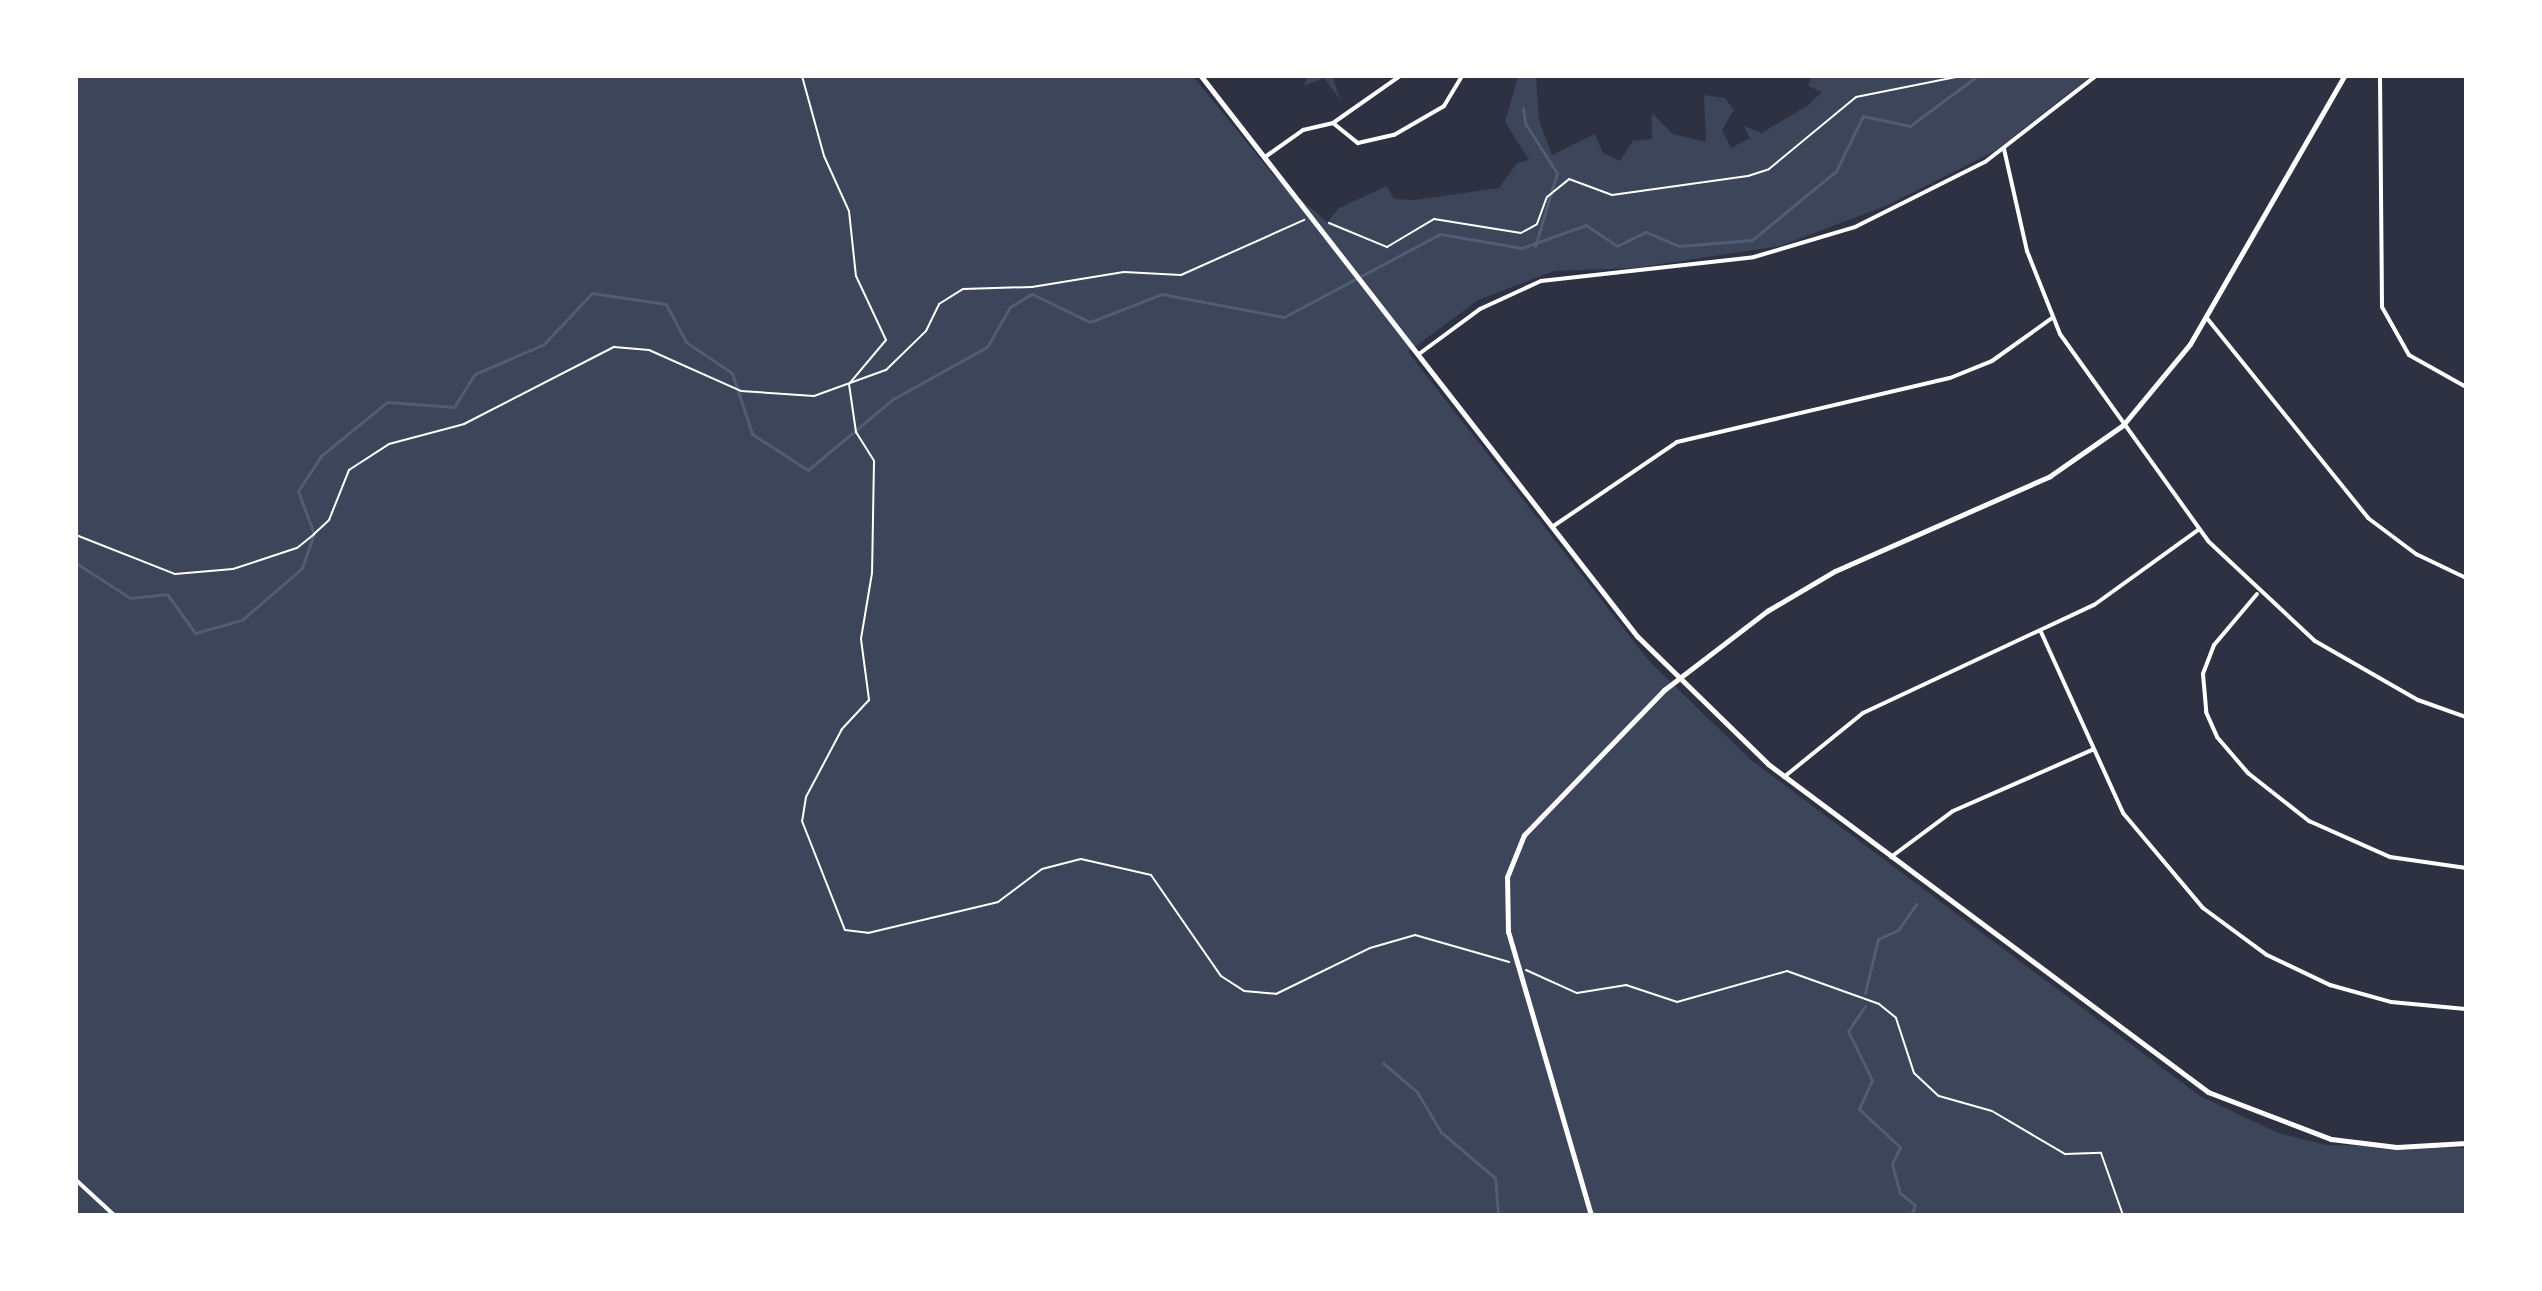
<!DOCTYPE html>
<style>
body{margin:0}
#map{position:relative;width:2542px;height:1291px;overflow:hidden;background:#2d3142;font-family:"Space Grotesk",sans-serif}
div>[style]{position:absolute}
.green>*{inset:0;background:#3c4559}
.stream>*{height:3px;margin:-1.5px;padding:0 1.5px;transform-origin:1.5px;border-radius:1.5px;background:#4f5d75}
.path>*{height:2px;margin:-1px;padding:0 1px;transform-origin:1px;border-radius:1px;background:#fff}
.minor>*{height:4px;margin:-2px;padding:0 2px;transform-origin:2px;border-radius:2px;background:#fff}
.tertiary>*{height:5px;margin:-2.5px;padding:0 2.5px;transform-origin:2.5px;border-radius:2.5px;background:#fff}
span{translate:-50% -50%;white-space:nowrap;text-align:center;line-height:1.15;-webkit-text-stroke:7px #fff;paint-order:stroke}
.frame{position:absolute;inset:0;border:78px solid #fff;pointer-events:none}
</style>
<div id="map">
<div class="green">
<div style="clip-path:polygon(76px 76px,1193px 76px,1273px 175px,1327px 222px,1339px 208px,1387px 186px,1394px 199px,1414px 200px,1499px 188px,1517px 163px,1529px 160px,1505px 122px,1518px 76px,1536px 76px,1539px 120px,1552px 155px,1595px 134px,1603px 153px,1620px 161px,1633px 141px,1652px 139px,1652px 113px,1673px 134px,1706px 142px,1704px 95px,1725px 98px,1734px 110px,1722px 130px,1731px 148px,1750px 138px,1744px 126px,1762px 133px,1808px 105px,1822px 92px,1808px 86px,1812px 76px,2091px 76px,1995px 151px,1888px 205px,1780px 246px,1635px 268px,1554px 271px,1478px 300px,1408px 352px,1649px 661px,1750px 759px,2200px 1096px,2278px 1133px,2327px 1145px,2466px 1148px,2466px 1215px,76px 1215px)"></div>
<div style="clip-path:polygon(1308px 76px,1332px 76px,1341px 101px,1324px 78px,1304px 86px)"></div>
</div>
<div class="stream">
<div style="left:1523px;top:108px;width:15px;rotate:82deg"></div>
<div style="left:1525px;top:123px;width:59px;rotate:57.4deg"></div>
<div style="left:1557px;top:173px;width:77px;rotate:106.6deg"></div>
<div style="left:76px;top:563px;width:64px;rotate:32.9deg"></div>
<div style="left:130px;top:598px;width:37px;rotate:-6deg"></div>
<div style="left:167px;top:594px;width:48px;rotate:54.3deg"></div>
<div style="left:195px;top:633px;width:49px;rotate:-15.5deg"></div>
<div style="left:242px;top:620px;width:79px;rotate:-40.9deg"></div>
<div style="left:302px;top:568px;width:36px;rotate:-71deg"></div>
<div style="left:314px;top:534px;width:46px;rotate:-110.4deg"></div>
<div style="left:298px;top:491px;width:42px;rotate:-56.7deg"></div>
<div style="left:321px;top:456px;width:85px;rotate:-39.3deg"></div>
<div style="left:387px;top:402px;width:67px;rotate:4.3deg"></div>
<div style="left:454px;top:407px;width:39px;rotate:-58deg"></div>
<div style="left:475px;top:374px;width:75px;rotate:-23.5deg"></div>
<div style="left:544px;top:344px;width:70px;rotate:-46.7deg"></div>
<div style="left:592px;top:293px;width:75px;rotate:8.5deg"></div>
<div style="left:666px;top:304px;width:43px;rotate:62.2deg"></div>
<div style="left:686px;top:342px;width:55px;rotate:34deg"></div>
<div style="left:732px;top:373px;width:64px;rotate:71.8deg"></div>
<div style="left:752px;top:434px;width:67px;rotate:32.7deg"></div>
<div style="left:808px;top:470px;width:111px;rotate:-39.9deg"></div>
<div style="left:893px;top:399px;width:107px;rotate:-29deg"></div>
<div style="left:987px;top:347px;width:46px;rotate:-60.1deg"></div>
<div style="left:1010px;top:307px;width:26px;rotate:-31deg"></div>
<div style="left:1032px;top:294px;width:64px;rotate:25.8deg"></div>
<div style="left:1090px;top:322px;width:77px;rotate:-21.3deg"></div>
<div style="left:1162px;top:294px;width:124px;rotate:10.7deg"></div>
<div style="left:1284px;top:317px;width:177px;rotate:-28deg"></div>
<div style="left:1440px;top:234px;width:83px;rotate:9.7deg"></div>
<div style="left:1522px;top:248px;width:68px;rotate:-19.8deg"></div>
<div style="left:1586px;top:225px;width:37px;rotate:34deg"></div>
<div style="left:1617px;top:246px;width:32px;rotate:-26deg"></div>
<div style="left:1646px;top:232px;width:36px;rotate:23deg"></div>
<div style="left:1679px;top:246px;width:73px;rotate:-4.7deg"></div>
<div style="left:1752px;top:240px;width:109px;rotate:-39.4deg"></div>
<div style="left:1836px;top:171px;width:61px;rotate:-63.9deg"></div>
<div style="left:1863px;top:116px;width:48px;rotate:12deg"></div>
<div style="left:1910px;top:126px;width:84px;rotate:-36.7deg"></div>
<div style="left:1865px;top:993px;width:56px;rotate:-76.5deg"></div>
<div style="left:1878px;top:939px;width:22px;rotate:-24deg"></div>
<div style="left:1898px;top:930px;width:32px;rotate:-55deg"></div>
<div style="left:1865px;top:1006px;width:30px;rotate:124deg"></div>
<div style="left:1848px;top:1031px;width:55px;rotate:63.9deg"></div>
<div style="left:1872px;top:1080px;width:32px;rotate:114deg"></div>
<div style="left:1859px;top:1109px;width:56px;rotate:42.8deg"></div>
<div style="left:1900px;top:1147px;width:19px;rotate:115deg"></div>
<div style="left:1892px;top:1164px;width:30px;rotate:75deg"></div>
<div style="left:1900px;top:1193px;width:19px;rotate:39deg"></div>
<div style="left:1915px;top:1205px;width:11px;rotate:112deg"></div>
<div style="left:1383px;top:1063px;width:45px;rotate:40.5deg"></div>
<div style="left:1417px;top:1092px;width:47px;rotate:59deg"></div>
<div style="left:1441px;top:1132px;width:71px;rotate:40.4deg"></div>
<div style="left:1495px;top:1178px;width:37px;rotate:85deg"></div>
</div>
<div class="path">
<div style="left:802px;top:76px;width:83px;rotate:74.6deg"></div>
<div style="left:824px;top:156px;width:60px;rotate:65.6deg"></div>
<div style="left:849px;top:211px;width:65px;rotate:83.9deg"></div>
<div style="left:856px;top:276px;width:71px;rotate:64.9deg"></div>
<div style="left:886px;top:340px;width:57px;rotate:130.1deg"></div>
<div style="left:849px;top:384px;width:49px;rotate:81.7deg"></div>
<div style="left:856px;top:432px;width:34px;rotate:58deg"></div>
<div style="left:874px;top:461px;width:112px;rotate:91deg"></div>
<div style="left:872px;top:573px;width:67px;rotate:99.5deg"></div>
<div style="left:861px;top:639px;width:62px;rotate:82.5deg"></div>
<div style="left:869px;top:700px;width:40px;rotate:133deg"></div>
<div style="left:842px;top:729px;width:77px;rotate:117.9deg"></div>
<div style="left:806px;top:797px;width:24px;rotate:99deg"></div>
<div style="left:802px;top:821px;width:117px;rotate:68.5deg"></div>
<div style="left:845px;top:930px;width:23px;rotate:7deg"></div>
<div style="left:868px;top:933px;width:134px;rotate:-13.4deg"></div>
<div style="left:998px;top:902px;width:55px;rotate:-36.9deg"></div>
<div style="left:1042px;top:869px;width:40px;rotate:-14.4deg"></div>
<div style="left:1081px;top:859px;width:72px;rotate:12.9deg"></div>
<div style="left:1151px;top:875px;width:123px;rotate:55.3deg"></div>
<div style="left:1221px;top:976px;width:27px;rotate:33deg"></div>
<div style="left:1244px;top:991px;width:32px;rotate:5deg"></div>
<div style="left:1276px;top:994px;width:105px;rotate:-26.1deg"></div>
<div style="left:1370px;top:948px;width:47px;rotate:-16.1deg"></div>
<div style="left:1415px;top:935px;width:98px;rotate:16deg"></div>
<div style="left:1329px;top:223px;width:63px;rotate:22.5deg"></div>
<div style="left:1387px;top:247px;width:55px;rotate:-30.8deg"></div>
<div style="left:1434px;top:219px;width:88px;rotate:9.1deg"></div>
<div style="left:1521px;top:233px;width:18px;rotate:-29deg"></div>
<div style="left:1537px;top:224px;width:29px;rotate:-70deg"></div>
<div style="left:1547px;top:197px;width:28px;rotate:-39deg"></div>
<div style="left:1569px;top:179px;width:46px;rotate:20.4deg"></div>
<div style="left:1612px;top:195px;width:137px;rotate:-8deg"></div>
<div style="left:1748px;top:176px;width:22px;rotate:-18deg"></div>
<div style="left:1769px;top:169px;width:113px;rotate:-39.6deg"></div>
<div style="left:1856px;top:97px;width:107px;rotate:-11.3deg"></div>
<div style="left:76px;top:535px;width:106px;rotate:21.5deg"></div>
<div style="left:175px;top:574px;width:58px;rotate:-4.9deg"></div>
<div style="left:233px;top:569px;width:67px;rotate:-18.2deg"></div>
<div style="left:297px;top:548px;width:22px;rotate:-39deg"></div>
<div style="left:314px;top:534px;width:21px;rotate:-43deg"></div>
<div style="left:329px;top:520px;width:54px;rotate:-68.2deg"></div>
<div style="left:349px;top:470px;width:48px;rotate:-33deg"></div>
<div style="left:389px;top:444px;width:78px;rotate:-14.9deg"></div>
<div style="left:464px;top:424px;width:169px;rotate:-27.2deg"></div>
<div style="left:614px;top:347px;width:35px;rotate:5deg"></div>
<div style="left:649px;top:350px;width:101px;rotate:24deg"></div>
<div style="left:741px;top:391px;width:73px;rotate:3.9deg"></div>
<div style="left:814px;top:396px;width:77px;rotate:-19.9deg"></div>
<div style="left:886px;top:370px;width:56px;rotate:-44.3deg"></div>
<div style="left:926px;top:331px;width:30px;rotate:-64deg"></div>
<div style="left:939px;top:304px;width:28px;rotate:-32deg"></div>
<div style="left:963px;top:289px;width:69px;rotate:-1.7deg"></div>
<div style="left:1032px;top:287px;width:93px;rotate:-9.3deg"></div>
<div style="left:1124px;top:272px;width:57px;rotate:3deg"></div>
<div style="left:1181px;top:275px;width:135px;rotate:-24.1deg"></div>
<div style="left:1526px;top:970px;width:56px;rotate:24.3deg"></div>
<div style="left:1577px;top:993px;width:50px;rotate:-9.3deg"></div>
<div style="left:1626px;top:985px;width:54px;rotate:18.4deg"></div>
<div style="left:1677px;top:1002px;width:114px;rotate:-15.7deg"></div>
<div style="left:1787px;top:971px;width:98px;rotate:19.7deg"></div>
<div style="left:1879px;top:1004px;width:22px;rotate:39deg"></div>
<div style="left:1896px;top:1018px;width:58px;rotate:71.9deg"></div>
<div style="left:1914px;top:1073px;width:34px;rotate:43deg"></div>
<div style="left:1939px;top:1096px;width:55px;rotate:15.8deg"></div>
<div style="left:1992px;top:1111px;width:85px;rotate:30.5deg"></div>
<div style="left:2065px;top:1154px;width:36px;rotate:-2deg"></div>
<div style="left:2101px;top:1153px;width:66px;rotate:70.5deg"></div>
</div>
<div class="minor">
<div style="left:2380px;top:76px;width:231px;rotate:89.5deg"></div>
<div style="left:2382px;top:307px;width:55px;rotate:60.6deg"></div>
<div style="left:2409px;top:355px;width:65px;rotate:29.3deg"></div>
<div style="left:1333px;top:123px;width:32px;rotate:39deg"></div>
<div style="left:1358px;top:143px;width:37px;rotate:-13deg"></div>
<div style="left:1394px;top:135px;width:58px;rotate:-30.1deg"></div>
<div style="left:1444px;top:106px;width:35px;rotate:-59deg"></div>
<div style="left:2004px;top:149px;width:105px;rotate:77.3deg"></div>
<div style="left:2027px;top:251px;width:89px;rotate:68.3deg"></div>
<div style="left:2060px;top:334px;width:254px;rotate:54.4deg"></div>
<div style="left:2208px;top:541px;width:146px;rotate:43.1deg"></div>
<div style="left:2315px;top:641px;width:119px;rotate:29.8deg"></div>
<div style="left:2418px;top:700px;width:51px;rotate:19.5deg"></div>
<div style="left:1265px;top:157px;width:47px;rotate:-35.4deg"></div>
<div style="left:1303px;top:130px;width:31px;rotate:-13deg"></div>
<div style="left:1333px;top:123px;width:82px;rotate:-35deg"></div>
<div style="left:2206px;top:317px;width:258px;rotate:51.1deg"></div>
<div style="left:2368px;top:518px;width:60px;rotate:36.9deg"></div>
<div style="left:2416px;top:554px;width:55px;rotate:25.6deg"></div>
<div style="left:1419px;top:354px;width:76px;rotate:-36.4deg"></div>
<div style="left:1480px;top:309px;width:67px;rotate:-24.7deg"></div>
<div style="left:1541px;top:281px;width:214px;rotate:-6.4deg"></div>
<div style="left:1754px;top:257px;width:105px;rotate:-16.5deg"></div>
<div style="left:1855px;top:227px;width:145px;rotate:-26.6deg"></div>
<div style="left:1985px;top:162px;width:140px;rotate:-37.8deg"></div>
<div style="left:1552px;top:527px;width:151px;rotate:-34.2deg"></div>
<div style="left:1677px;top:442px;width:280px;rotate:-13.2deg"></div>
<div style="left:1950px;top:378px;width:45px;rotate:-22deg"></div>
<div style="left:1992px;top:361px;width:74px;rotate:-35.6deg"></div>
<div style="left:2257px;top:594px;width:67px;rotate:130.1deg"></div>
<div style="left:2214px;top:645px;width:31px;rotate:111deg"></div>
<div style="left:2203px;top:674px;width:38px;rotate:85deg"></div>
<div style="left:2206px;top:712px;width:27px;rotate:66deg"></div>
<div style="left:2217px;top:737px;width:48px;rotate:49.3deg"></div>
<div style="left:2248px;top:773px;width:78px;rotate:38.2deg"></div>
<div style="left:2309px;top:821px;width:89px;rotate:24deg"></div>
<div style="left:2390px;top:857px;width:77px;rotate:8.2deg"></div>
<div style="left:2041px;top:632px;width:199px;rotate:65.6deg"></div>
<div style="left:2123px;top:813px;width:124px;rotate:49.9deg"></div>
<div style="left:2203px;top:908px;width:79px;rotate:36.3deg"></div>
<div style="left:2267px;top:955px;width:70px;rotate:25.5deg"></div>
<div style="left:2330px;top:985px;width:63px;rotate:15.6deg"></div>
<div style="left:2391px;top:1002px;width:75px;rotate:5.3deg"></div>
<div style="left:1784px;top:777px;width:102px;rotate:-39deg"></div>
<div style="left:1863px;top:713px;width:255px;rotate:-25.1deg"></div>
<div style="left:2094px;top:605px;width:128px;rotate:-35.8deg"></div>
<div style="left:1891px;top:857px;width:77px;rotate:-36.6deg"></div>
<div style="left:1953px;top:811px;width:152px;rotate:-23.7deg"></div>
<div style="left:76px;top:1180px;width:52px;rotate:42.6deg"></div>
</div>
<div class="tertiary">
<div style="left:1201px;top:76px;width:710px;rotate:52.1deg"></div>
<div style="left:1637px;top:636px;width:183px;rotate:44.3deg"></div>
<div style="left:1768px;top:764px;width:549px;rotate:36.7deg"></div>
<div style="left:2208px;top:1092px;width:132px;rotate:20.9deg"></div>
<div style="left:2331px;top:1139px;width:66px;rotate:6.9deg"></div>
<div style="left:2397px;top:1147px;width:69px;rotate:-3.3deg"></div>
<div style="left:1591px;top:1215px;width:295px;rotate:-106.3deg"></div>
<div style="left:1508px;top:932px;width:55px;rotate:-91deg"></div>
<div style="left:1507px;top:877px;width:45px;rotate:-68deg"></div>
<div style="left:1524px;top:835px;width:202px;rotate:-46deg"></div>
<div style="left:1664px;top:690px;width:130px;rotate:-37.5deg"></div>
<div style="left:1767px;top:611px;width:79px;rotate:-30.5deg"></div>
<div style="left:1835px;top:571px;width:235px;rotate:-23.8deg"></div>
<div style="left:2050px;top:476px;width:89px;rotate:-34.9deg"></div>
<div style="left:2123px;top:425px;width:105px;rotate:-50.4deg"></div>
<div style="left:2190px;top:344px;width:309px;rotate:-60.1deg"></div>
</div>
<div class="frame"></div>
</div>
